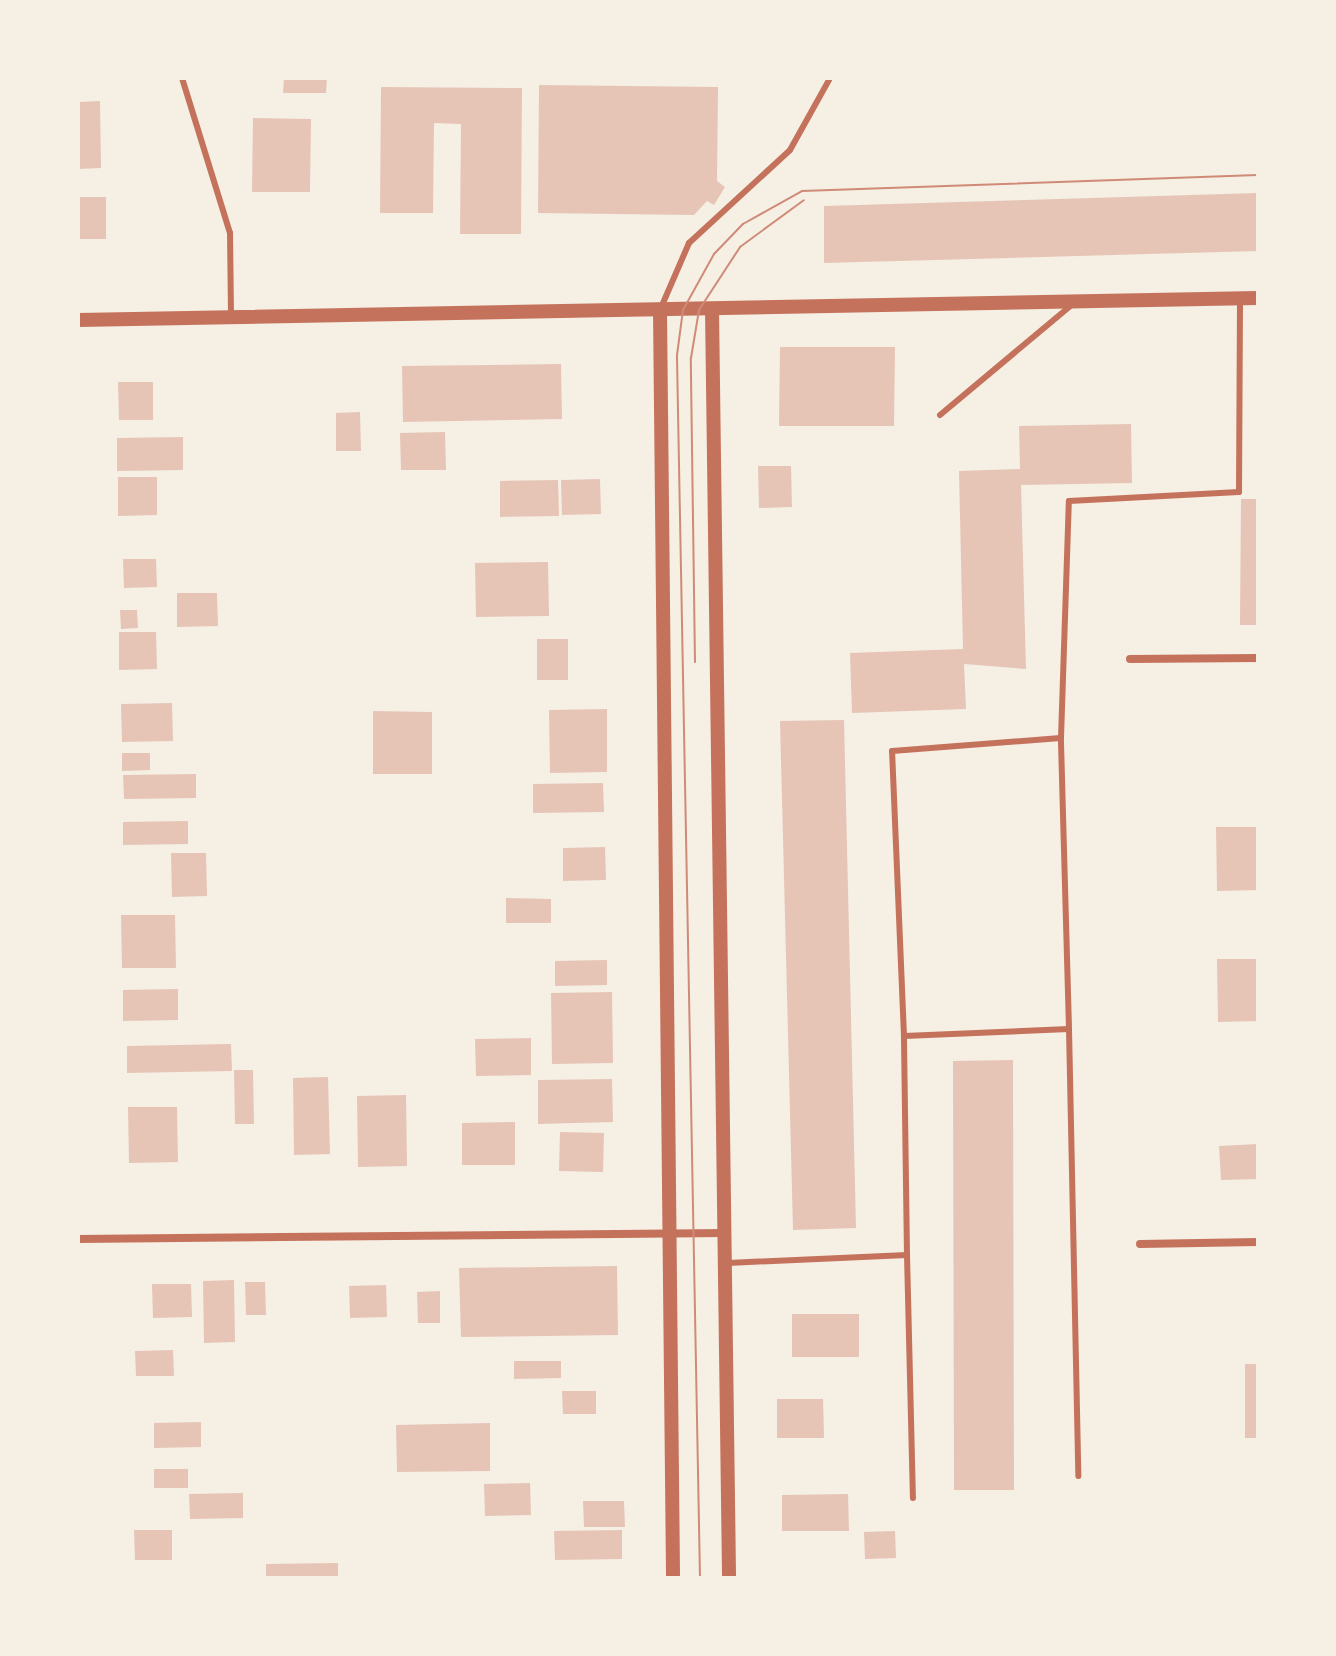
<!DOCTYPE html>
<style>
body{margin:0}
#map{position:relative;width:1336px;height:1656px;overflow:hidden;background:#f6efe4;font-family:"Nunito Sans",sans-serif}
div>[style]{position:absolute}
.building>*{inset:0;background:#e6c5b7}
.service>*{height:6px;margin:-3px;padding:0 3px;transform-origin:3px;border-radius:3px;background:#c5725c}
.minor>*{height:8px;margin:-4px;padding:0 4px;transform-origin:4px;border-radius:4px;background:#c5725c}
.tertiary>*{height:14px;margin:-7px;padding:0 7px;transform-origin:7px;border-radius:7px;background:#c5725c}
.tram>*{height:2px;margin:-1px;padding:0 1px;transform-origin:1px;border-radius:1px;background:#cf8b77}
span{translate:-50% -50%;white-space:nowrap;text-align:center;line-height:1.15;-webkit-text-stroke:7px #f6efe4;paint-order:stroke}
.frame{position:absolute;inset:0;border:80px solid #f6efe4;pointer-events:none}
</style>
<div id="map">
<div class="building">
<div style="clip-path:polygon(284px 78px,327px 78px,326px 93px,283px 93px)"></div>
<div style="clip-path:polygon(539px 85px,718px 87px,717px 181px,725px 187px,714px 205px,707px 201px,694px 215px,538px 213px)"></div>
<div style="clip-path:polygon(381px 87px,522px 88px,521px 234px,460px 234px,461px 124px,434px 123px,433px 213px,380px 213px)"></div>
<div style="clip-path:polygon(100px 101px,101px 168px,78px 169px,78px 102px)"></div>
<div style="clip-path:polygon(253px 118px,311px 119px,310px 192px,252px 192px)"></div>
<div style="clip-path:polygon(1258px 193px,1258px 251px,824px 263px,824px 206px)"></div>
<div style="clip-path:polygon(78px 197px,106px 197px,106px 239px,78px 239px)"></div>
<div style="clip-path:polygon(780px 347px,895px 347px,894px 426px,779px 426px)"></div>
<div style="clip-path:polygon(561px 364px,562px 419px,403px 422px,402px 366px)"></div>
<div style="clip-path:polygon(118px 382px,153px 382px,153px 420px,119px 420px)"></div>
<div style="clip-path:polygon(360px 412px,361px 451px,336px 451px,336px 413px)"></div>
<div style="clip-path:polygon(1131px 424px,1132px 483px,1021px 485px,1026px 669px,964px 664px,966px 709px,852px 713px,850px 653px,963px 649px,959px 471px,1020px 469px,1019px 426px)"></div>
<div style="clip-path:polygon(445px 432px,446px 470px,401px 470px,400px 433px)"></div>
<div style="clip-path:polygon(183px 437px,183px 470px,117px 471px,117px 438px)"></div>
<div style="clip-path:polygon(758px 466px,791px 466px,792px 507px,759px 508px)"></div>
<div style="clip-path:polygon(118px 477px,157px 477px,157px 515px,118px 516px)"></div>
<div style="clip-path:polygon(600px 479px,601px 514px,562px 515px,561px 480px)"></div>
<div style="clip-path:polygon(558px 480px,559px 516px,500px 517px,500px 481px)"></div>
<div style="clip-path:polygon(1241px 499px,1258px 499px,1258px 625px,1240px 625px)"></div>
<div style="clip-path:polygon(123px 559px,156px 559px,157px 587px,124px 588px)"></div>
<div style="clip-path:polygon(548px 562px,549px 616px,476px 617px,475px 563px)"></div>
<div style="clip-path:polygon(177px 593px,217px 593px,218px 626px,177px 627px)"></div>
<div style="clip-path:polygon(120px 610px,137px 610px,138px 628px,121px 629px)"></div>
<div style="clip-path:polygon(119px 632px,156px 632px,157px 669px,119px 670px)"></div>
<div style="clip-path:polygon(537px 639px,568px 639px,568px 680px,537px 680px)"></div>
<div style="clip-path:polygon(172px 703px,173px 741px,122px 742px,121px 704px)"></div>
<div style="clip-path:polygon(607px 709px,607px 772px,550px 773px,549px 710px)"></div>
<div style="clip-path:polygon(373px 711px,432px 712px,432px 774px,373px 774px)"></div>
<div style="clip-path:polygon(844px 720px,856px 1228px,793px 1230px,780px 721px)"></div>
<div style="clip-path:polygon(122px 753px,150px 753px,150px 770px,122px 771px)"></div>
<div style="clip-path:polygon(196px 774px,196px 798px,124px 799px,123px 775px)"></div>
<div style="clip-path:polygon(603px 783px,604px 812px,533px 813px,533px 784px)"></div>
<div style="clip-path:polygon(188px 821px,188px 844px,123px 845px,123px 822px)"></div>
<div style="clip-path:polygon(1216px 827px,1258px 827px,1258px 890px,1217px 891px)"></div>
<div style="clip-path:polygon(605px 847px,606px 880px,563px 881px,563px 848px)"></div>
<div style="clip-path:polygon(171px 853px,206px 853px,207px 896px,172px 897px)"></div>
<div style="clip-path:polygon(506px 898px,551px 899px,551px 923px,506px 923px)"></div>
<div style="clip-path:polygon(121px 915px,175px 915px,176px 968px,122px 968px)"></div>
<div style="clip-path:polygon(1217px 959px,1258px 959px,1258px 1021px,1218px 1022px)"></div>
<div style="clip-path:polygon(607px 960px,607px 985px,555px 986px,555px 961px)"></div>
<div style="clip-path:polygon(178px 989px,178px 1020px,123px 1021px,123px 990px)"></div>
<div style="clip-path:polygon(612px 992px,613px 1063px,552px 1064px,551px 993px)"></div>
<div style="clip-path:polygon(531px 1038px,531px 1075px,476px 1076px,475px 1039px)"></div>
<div style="clip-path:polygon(231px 1044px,232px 1071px,127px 1073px,127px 1046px)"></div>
<div style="clip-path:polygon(1013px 1060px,1014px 1490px,954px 1490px,953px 1061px)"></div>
<div style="clip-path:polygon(234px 1070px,253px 1070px,254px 1124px,235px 1124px)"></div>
<div style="clip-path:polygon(328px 1077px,330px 1154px,294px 1155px,293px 1078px)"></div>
<div style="clip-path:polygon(612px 1079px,613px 1122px,538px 1124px,538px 1080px)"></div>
<div style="clip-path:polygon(406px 1095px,407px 1166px,358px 1167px,357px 1096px)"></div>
<div style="clip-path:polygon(128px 1107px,177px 1107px,178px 1162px,129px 1163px)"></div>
<div style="clip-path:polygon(515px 1122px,515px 1165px,462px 1165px,462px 1123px)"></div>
<div style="clip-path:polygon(560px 1132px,604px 1133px,603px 1172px,559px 1171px)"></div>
<div style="clip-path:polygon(1258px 1144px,1258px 1179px,1221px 1180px,1219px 1146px)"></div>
<div style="clip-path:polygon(617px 1266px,618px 1335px,461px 1337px,459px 1268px)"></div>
<div style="clip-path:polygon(234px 1280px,235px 1342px,204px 1343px,203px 1281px)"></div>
<div style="clip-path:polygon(245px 1282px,265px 1282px,266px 1315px,246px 1315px)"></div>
<div style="clip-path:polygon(152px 1284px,191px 1284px,192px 1317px,153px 1318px)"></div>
<div style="clip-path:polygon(386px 1285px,387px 1317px,350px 1318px,349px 1286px)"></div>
<div style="clip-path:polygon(440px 1291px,440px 1323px,418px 1323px,417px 1292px)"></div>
<div style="clip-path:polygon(792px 1314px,859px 1314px,859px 1357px,792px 1357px)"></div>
<div style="clip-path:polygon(173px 1350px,174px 1376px,136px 1376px,135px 1351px)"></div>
<div style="clip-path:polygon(514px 1361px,561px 1361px,561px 1378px,514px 1379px)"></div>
<div style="clip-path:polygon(1245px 1364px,1258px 1364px,1258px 1438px,1245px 1438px)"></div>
<div style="clip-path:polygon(562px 1391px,596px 1391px,596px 1414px,563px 1414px)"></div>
<div style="clip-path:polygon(777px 1399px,823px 1399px,824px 1438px,777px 1438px)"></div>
<div style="clip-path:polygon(201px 1422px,201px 1447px,154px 1448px,154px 1423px)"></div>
<div style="clip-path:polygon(490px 1423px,490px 1471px,397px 1472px,396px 1425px)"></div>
<div style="clip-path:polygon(154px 1469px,188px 1469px,188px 1488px,154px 1488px)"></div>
<div style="clip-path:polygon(530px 1483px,531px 1515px,485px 1516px,484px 1484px)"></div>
<div style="clip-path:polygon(243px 1493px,243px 1518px,190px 1519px,189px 1494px)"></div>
<div style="clip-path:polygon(848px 1494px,849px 1531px,782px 1531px,782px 1495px)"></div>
<div style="clip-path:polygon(583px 1501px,624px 1501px,625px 1527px,584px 1527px)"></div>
<div style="clip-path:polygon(134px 1530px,172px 1530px,172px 1560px,135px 1560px)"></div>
<div style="clip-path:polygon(622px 1530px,622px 1559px,555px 1560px,554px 1531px)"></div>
<div style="clip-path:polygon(895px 1531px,896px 1558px,865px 1559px,864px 1532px)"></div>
<div style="clip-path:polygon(338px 1563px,338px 1578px,266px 1578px,266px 1564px)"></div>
</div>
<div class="service">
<div style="left:182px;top:78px;width:162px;rotate:72.8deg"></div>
<div style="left:230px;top:233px;width:84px;rotate:89.3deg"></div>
<div style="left:660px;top:310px;width:73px;rotate:-66.6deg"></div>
<div style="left:689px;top:243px;width:137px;rotate:-42.6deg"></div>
<div style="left:790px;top:150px;width:82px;rotate:-60.9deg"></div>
<div style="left:940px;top:415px;width:175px;rotate:-39.9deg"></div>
<div style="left:1069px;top:1029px;width:447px;rotate:88.8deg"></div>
<div style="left:904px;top:1036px;width:285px;rotate:-92.4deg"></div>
<div style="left:892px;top:751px;width:169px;rotate:-4.4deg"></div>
<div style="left:907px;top:1255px;width:243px;rotate:88.6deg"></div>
<div style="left:728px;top:1263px;width:179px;rotate:-2.6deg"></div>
<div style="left:907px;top:1255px;width:219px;rotate:-90.8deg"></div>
<div style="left:904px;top:1036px;width:165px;rotate:-2.4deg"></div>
<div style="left:1069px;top:1029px;width:291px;rotate:-91.6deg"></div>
<div style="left:1061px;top:738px;width:237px;rotate:-88.1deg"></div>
<div style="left:1069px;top:501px;width:170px;rotate:-3deg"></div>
<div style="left:1239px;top:492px;width:194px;rotate:-89.7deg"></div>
</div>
<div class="minor">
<div style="left:1130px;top:659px;width:128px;rotate:-0.4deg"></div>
<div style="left:78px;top:1239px;width:647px;rotate:-0.53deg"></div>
<div style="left:1140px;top:1244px;width:118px;rotate:-1deg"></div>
</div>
<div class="tertiary">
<div style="left:712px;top:309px;width:1269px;rotate:89.23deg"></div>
<div style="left:660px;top:311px;width:1267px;rotate:89.41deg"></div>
<div style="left:78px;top:320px;width:1180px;rotate:-1.07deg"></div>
</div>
<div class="tram">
<div style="left:695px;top:662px;width:304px;rotate:-90.8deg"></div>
<div style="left:691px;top:358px;width:49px;rotate:-80.5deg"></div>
<div style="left:699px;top:310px;width:75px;rotate:-56.9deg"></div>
<div style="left:740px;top:247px;width:79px;rotate:-36.3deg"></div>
<div style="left:700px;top:1578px;width:1223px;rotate:-91.08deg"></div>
<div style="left:677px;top:355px;width:45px;rotate:-82.4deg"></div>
<div style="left:683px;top:310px;width:64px;rotate:-61deg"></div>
<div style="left:714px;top:254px;width:42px;rotate:-46deg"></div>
<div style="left:743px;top:224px;width:68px;rotate:-29.2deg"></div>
<div style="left:802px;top:191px;width:456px;rotate:-2deg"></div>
</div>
<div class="frame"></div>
</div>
